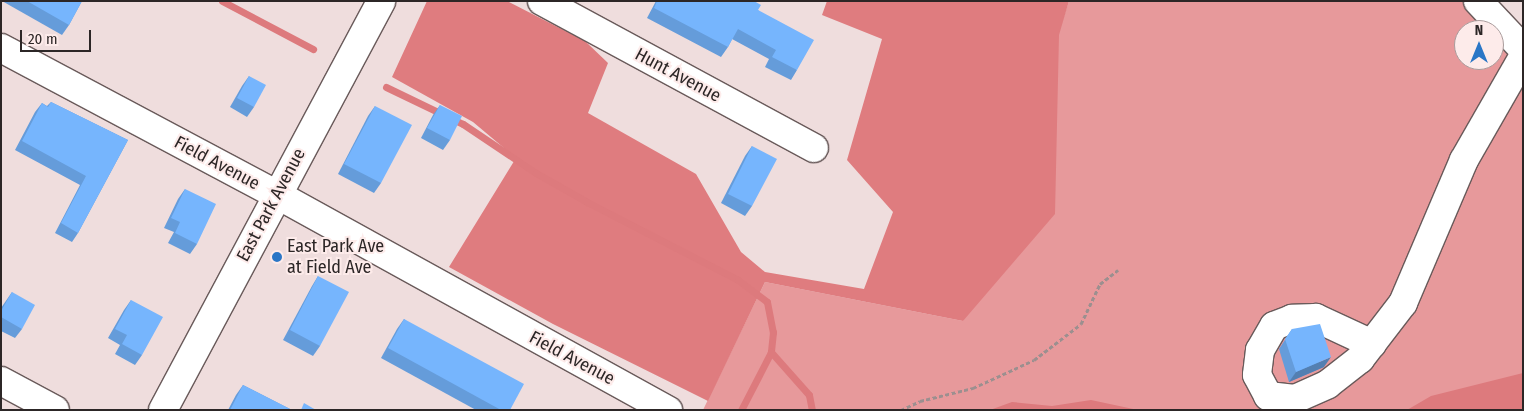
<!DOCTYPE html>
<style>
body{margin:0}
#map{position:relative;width:1524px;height:411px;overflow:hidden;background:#efdddd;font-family:"Fira Sans Condensed",sans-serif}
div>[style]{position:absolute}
.green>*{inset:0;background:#e7999b}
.forest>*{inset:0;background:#df7c7f}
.water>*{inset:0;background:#dd7a7d}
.stream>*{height:7px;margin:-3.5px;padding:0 3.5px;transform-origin:3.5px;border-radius:3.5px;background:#dd7a7d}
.path>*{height:3px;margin-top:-1.5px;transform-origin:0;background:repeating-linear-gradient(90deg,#9c8f8f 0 4px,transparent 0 6.5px)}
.roads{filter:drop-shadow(1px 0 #695a5a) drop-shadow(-1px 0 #695a5a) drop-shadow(0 1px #695a5a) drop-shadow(0 -1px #695a5a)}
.minor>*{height:28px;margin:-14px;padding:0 14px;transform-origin:14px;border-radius:14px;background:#fff}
.wall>*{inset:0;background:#659cda}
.shaded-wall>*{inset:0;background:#537fb1}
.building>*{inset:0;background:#76b5fd}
.dots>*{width:14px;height:14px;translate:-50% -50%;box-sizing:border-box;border:2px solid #fdebea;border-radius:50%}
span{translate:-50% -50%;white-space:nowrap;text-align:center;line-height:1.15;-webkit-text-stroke:4px #fdebea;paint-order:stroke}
.street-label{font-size:18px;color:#2c2626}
.poi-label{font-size:18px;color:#2c2626}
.left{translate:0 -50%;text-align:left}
.frame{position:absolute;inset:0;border:2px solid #2c2626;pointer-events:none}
.north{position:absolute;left:1454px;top:20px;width:50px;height:50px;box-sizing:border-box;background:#fdebea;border:1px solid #a99c9c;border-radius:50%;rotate:0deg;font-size:14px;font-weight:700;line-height:20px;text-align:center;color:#2c2626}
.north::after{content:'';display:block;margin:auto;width:18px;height:22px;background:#2a76c6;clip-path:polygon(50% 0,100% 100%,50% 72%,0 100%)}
.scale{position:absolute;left:20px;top:30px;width:71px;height:22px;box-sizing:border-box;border:2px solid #2c2626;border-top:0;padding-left:6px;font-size:15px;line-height:18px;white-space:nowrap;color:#2c2626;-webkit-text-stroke:4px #fdebea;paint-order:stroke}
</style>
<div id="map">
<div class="green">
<div style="clip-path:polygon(evenodd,1069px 1px,1472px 1px,1523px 46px,1523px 410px,703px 410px,765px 282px,963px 321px,1069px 1px,1464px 30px,1494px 30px,1494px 60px,1464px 60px,1464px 30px)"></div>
</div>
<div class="forest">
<div style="clip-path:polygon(427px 1px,507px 1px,585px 41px,608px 63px,588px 113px,696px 174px,741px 252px,765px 272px,864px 289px,893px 212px,847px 160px,882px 39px,822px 15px,827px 1px,1069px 1px,1059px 35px,1055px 214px,963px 321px,765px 282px,708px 401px,553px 324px,449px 267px,516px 158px,473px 122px,392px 77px)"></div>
</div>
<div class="water">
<div style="clip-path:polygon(1523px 373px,1523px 410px,1407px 410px,1431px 396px)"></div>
<div style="clip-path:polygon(1091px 400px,1138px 410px,990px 410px,1012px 402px,1052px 406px)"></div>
</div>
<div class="stream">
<div style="left:222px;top:1px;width:103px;rotate:27.8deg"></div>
<div style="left:386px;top:87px;width:85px;rotate:25.7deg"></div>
<div style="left:463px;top:124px;width:88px;rotate:33.9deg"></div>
<div style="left:536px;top:173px;width:59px;rotate:29.6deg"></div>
<div style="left:587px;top:202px;width:170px;rotate:27.3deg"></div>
<div style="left:738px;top:280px;width:36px;rotate:37deg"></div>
<div style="left:767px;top:302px;width:31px;rotate:79deg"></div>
<div style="left:773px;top:332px;width:20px;rotate:96deg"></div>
<div style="left:771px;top:352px;width:65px;rotate:117.3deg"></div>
<div style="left:771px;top:352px;width:57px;rotate:48.5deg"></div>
<div style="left:809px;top:395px;width:15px;rotate:79deg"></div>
</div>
<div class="path">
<div style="left:901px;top:410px;width:21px;rotate:-25deg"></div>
<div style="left:920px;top:401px;width:55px;rotate:-13.8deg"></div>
<div style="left:973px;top:388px;width:67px;rotate:-24.7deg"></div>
<div style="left:1034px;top:360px;width:59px;rotate:-37.5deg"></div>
<div style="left:1081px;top:324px;width:44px;rotate:-64.6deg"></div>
<div style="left:1100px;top:284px;width:23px;rotate:-38deg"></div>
</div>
<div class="roads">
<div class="minor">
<div style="left:542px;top:1px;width:309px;rotate:28.4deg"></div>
<div style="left:1478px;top:1px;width:66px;rotate:46.8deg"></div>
<div style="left:1px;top:48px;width:311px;rotate:28deg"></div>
<div style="left:276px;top:194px;width:448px;rotate:28.9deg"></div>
<div style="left:1372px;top:344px;width:62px;rotate:-155.1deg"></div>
<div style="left:1316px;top:318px;width:24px;rotate:178deg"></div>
<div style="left:1292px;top:319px;width:19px;rotate:159deg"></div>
<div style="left:1274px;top:326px;width:28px;rotate:120deg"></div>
<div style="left:1260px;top:350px;width:25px;rotate:97deg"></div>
<div style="left:1257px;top:375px;width:24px;rotate:62deg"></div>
<div style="left:1268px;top:396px;width:27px;rotate:6deg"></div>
<div style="left:1295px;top:399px;width:36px;rotate:-24deg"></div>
<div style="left:1328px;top:384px;width:41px;rotate:-38deg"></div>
<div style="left:1360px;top:359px;width:71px;rotate:-52.5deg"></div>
<div style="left:1403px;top:303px;width:155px;rotate:-66.9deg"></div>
<div style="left:1464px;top:160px;width:119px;rotate:-60.2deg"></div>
<div style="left:1px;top:381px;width:61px;rotate:28.2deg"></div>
<div style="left:163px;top:410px;width:463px;rotate:-61.9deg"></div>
</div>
</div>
<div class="wall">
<div style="clip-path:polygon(2px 1px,82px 1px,69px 25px,62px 35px)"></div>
<div style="clip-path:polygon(656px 1px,754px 1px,758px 10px,797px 70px,791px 80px,765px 67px,769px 59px,732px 39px,728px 47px,721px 57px,647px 18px)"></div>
<div style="clip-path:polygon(249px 76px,254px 107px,247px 117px,230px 107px,242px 86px)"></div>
<div style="clip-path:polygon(51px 102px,128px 140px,78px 233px,72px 242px,55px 233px,80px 185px,15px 150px,35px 112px,42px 103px,47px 106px)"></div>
<div style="clip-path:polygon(440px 105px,450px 140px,443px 150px,421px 138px,433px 115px)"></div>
<div style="clip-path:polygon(375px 106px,381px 183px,374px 193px,338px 174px,368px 116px)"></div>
<div style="clip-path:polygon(752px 146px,752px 206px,745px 216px,721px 203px,745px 156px)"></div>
<div style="clip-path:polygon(185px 189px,197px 244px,190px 254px,168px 243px,174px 232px,164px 228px,178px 199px)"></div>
<div style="clip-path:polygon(318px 276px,320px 346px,313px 356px,283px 340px,312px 286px)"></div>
<div style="clip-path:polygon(12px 292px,22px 329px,15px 338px,1px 331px,1px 308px)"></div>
<div style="clip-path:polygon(131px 300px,142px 355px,135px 365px,115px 354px,120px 345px,108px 338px,124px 310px)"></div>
<div style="clip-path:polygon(404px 319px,510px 410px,476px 410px,381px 358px,397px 329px)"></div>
<div style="clip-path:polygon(1292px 329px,1324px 367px,1289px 382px,1279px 349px)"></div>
<div style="clip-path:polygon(243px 385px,292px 410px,228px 410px,236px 395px)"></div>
</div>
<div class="shaded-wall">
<div style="clip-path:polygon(1331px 357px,1324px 367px,1289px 382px,1296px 372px)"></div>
</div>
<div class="building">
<div style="clip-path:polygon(27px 1px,82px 1px,69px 25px)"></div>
<div style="clip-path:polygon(657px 1px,754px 1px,761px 5px,758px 10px,814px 40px,797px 70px,772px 57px,776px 50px,738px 29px,728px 47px,654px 8px)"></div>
<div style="clip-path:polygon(249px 76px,266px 85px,254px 107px,237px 98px)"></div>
<div style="clip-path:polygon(51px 102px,128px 140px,78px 233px,61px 223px,86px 176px,22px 141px,42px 103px,48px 107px)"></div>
<div style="clip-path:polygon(440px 105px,462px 116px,450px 140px,427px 128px)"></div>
<div style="clip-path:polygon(375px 106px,412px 125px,381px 183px,344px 164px)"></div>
<div style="clip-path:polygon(752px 146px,777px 159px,752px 206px,728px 194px)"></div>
<div style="clip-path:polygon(185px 189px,216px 204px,197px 244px,175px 233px,180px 222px,171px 218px)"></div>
<div style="clip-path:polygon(318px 276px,349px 292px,320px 346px,290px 330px)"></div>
<div style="clip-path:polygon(12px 292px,35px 305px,22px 329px,1px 317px,1px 311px)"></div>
<div style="clip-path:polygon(131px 300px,163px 317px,142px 355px,122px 344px,127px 335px,115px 329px)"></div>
<div style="clip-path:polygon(404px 319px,524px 384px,510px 410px,501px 410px,388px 348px)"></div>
<div style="clip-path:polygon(1320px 324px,1331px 357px,1296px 372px,1285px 339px,1292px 329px)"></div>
<div style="clip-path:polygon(243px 385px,292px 410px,230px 410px)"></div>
<div style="clip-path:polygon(304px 403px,316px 410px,301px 410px)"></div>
</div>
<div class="dots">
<div style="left:277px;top:257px;background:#2a76c6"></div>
</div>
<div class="street-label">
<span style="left:678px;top:75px;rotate:28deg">Hunt Avenue</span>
<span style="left:217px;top:163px;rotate:28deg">Field Avenue</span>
<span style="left:271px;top:205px;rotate:-62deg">East Park Avenue</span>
<span style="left:572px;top:358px;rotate:28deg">Field Avenue</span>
</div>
<div class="poi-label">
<span class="left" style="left:287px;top:257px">East Park Ave<br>at Field Ave</span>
</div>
<div class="frame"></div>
<div class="north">N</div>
<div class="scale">20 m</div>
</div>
